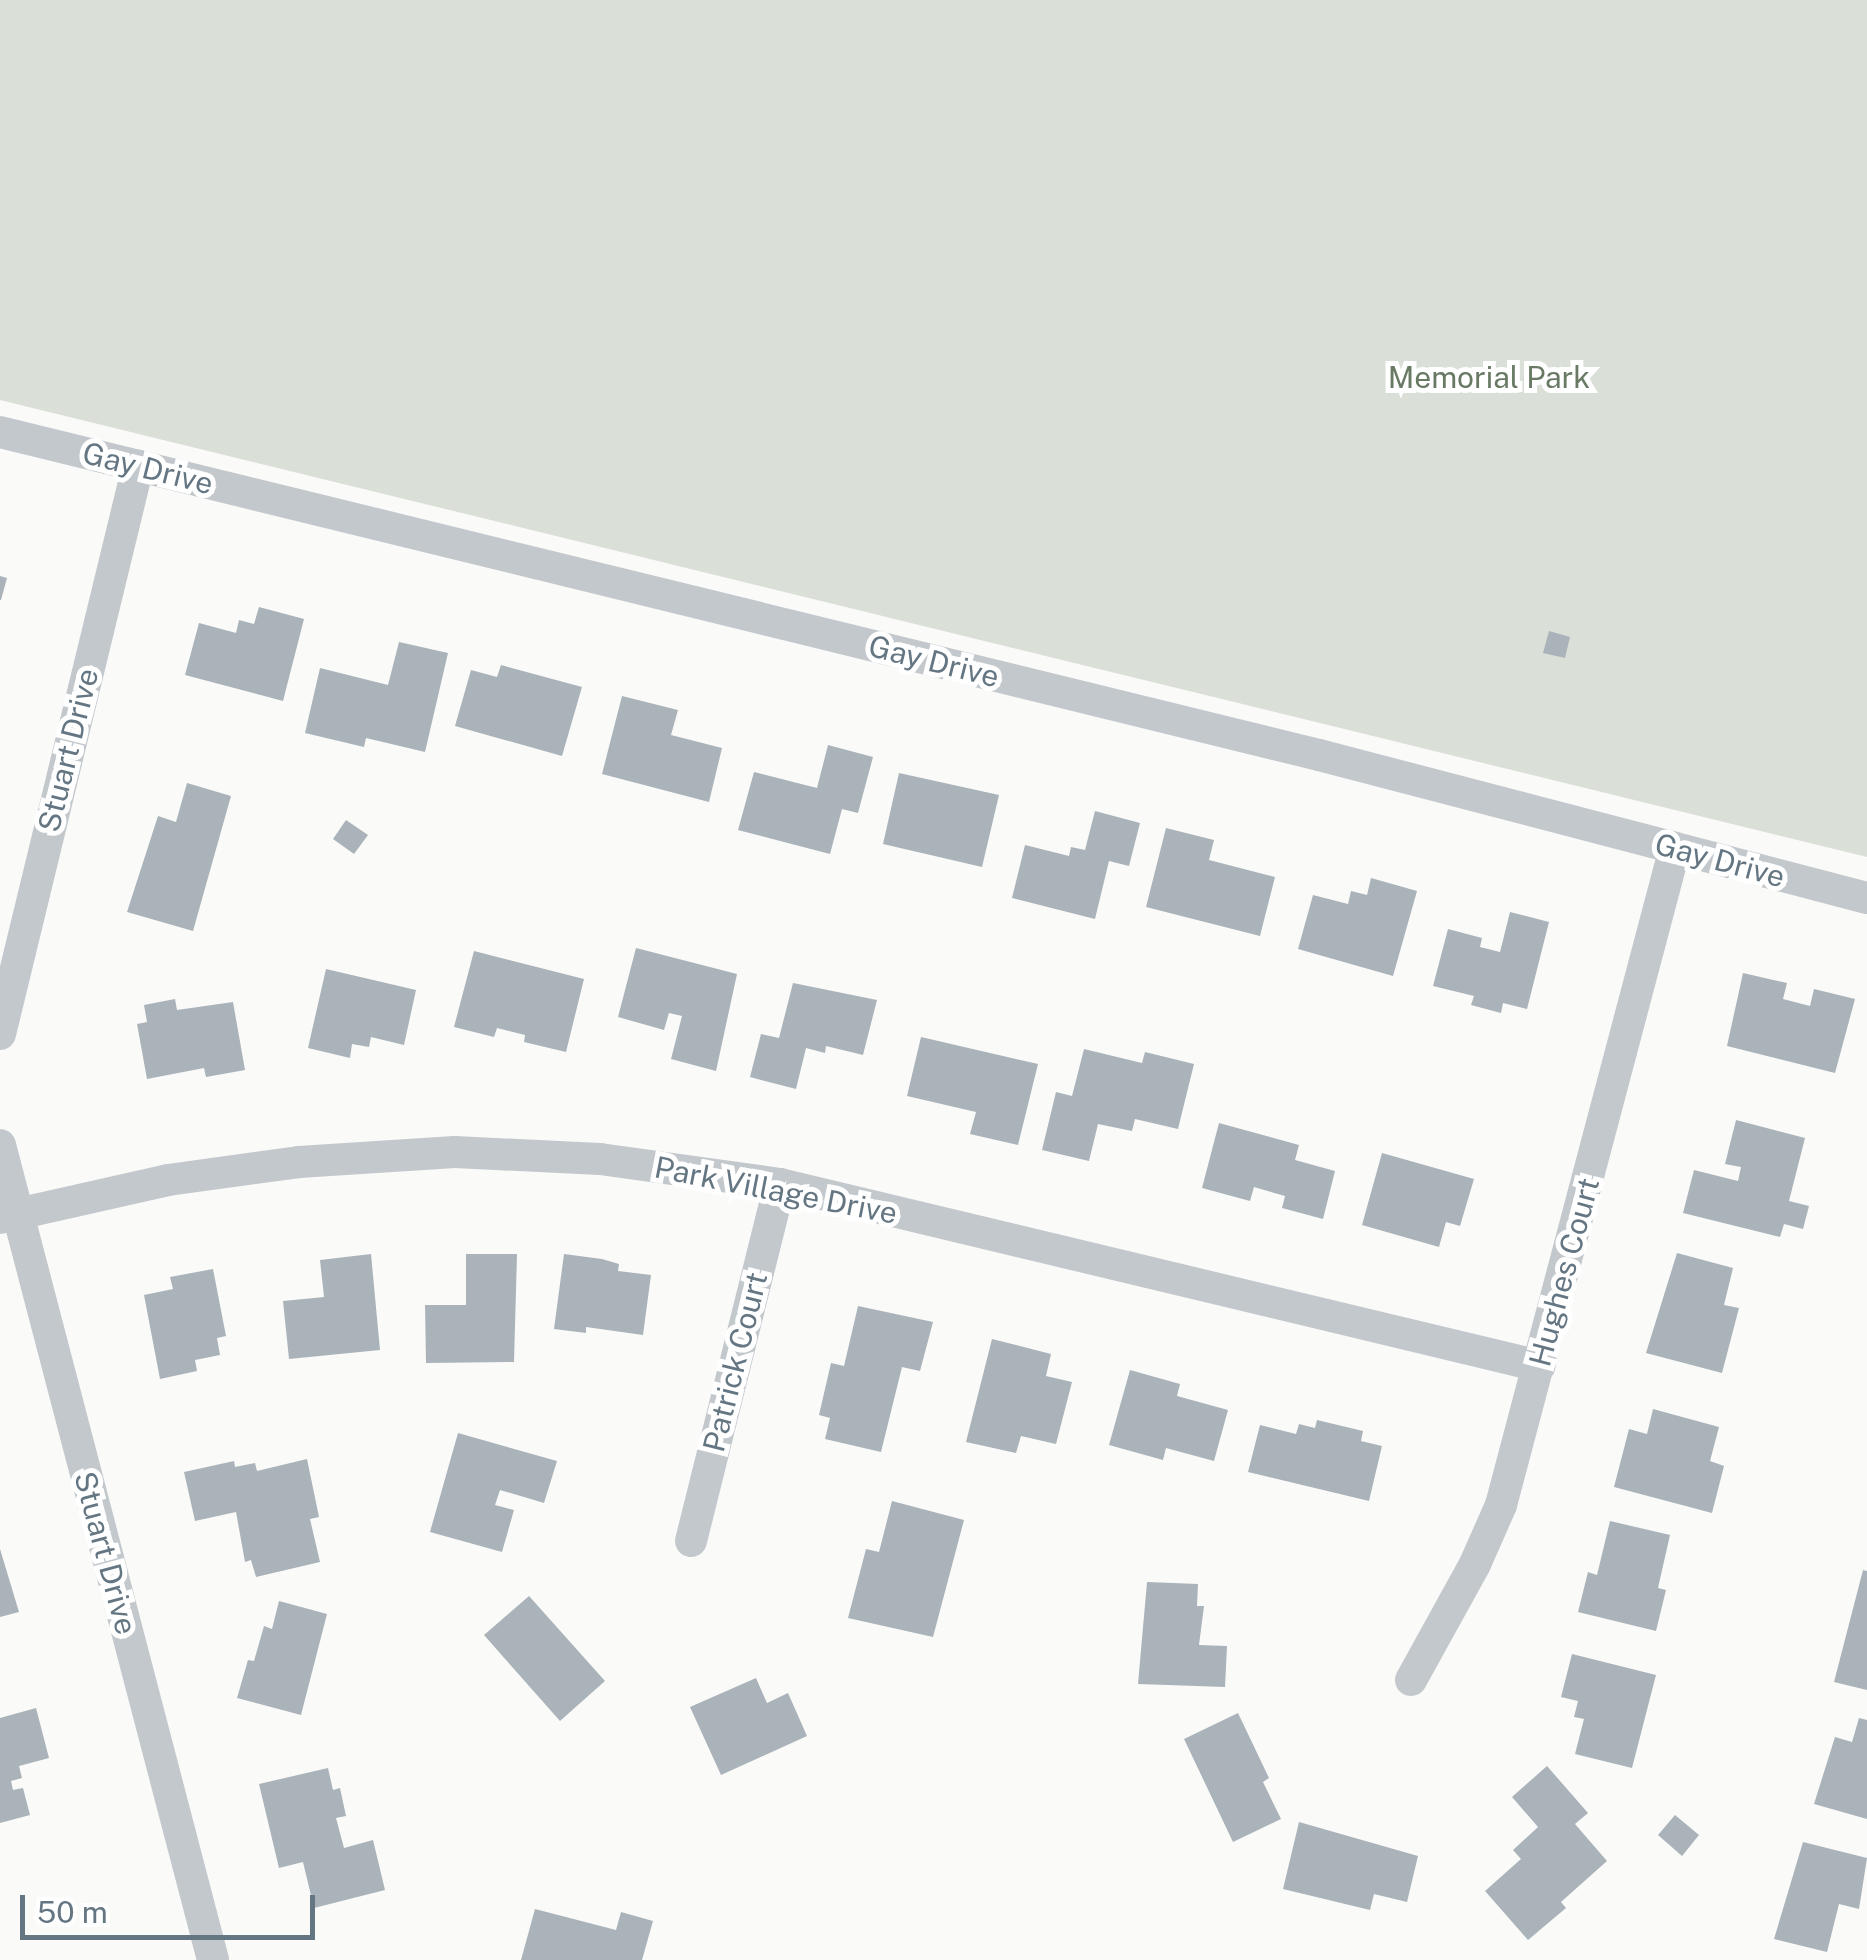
<!DOCTYPE html>
<style>
body{margin:0}
#map{position:relative;width:1867px;height:1960px;overflow:hidden;background:#fafaf8;font-family:"Public Sans",sans-serif}
div>[style]{position:absolute}
.green>*{inset:0;background:#dadfd7}
.building>*{inset:0;background:#aab3b9}
.minor>*{height:32px;margin:-16px;padding:0 16px;transform-origin:16px;border-radius:16px;background:#c3c8cc}
span{translate:-50% -50%;white-space:nowrap;text-align:center;line-height:1.15;-webkit-text-stroke:10px #fff;paint-order:stroke}
.park-label{font-size:30px;color:#687a64}
.street-label{font-size:30px;color:#657683}
.scale{position:absolute;left:20px;top:1895px;width:295px;height:45px;box-sizing:border-box;border:5px solid #657683;border-top:0;padding-left:12px;font-size:30px;line-height:35px;white-space:nowrap;color:#657683;-webkit-text-stroke:8px #fff;paint-order:stroke}
</style>
<div id="map">
<div class="green">
<div style="clip-path:polygon(0 0,1867px 0,1867px 857px,0 400px)"></div>
</div>
<div class="building">
<div style="clip-path:polygon(0 576px,7px 578px,1px 600px,0 600px)"></div>
<div style="clip-path:polygon(259px 607px,304px 619px,283px 701px,185px 675px,199px 623px,236px 633px,239px 620px,254px 624px)"></div>
<div style="clip-path:polygon(1549px 631px,1570px 637px,1565px 658px,1543px 653px)"></div>
<div style="clip-path:polygon(399px 642px,448px 653px,425px 752px,366px 738px,364px 747px,305px 733px,320px 668px,388px 685px)"></div>
<div style="clip-path:polygon(501px 665px,582px 687px,562px 756px,455px 726px,471px 670px,497px 677px)"></div>
<div style="clip-path:polygon(622px 696px,678px 710px,671px 735px,722px 748px,709px 802px,602px 774px)"></div>
<div style="clip-path:polygon(828px 745px,873px 757px,858px 813px,842px 809px,830px 854px,738px 830px,754px 772px,817px 788px)"></div>
<div style="clip-path:polygon(899px 773px,999px 795px,982px 867px,883px 844px)"></div>
<div style="clip-path:polygon(187px 783px,231px 796px,193px 931px,127px 912px,158px 816px,176px 822px)"></div>
<div style="clip-path:polygon(1095px 811px,1140px 823px,1129px 866px,1109px 861px,1095px 919px,1012px 898px,1025px 845px,1069px 856px,1071px 847px,1085px 850px)"></div>
<div style="clip-path:polygon(346px 820px,368px 835px,354px 854px,333px 839px)"></div>
<div style="clip-path:polygon(1166px 828px,1214px 840px,1209px 860px,1275px 877px,1260px 936px,1146px 907px)"></div>
<div style="clip-path:polygon(1371px 878px,1417px 891px,1393px 976px,1298px 949px,1313px 895px,1348px 904px,1351px 891px,1367px 895px)"></div>
<div style="clip-path:polygon(1510px 912px,1549px 922px,1527px 1009px,1503px 1003px,1501px 1013px,1471px 1005px,1474px 996px,1433px 986px,1448px 929px,1482px 938px,1480px 947px,1500px 952px)"></div>
<div style="clip-path:polygon(636px 948px,737px 974px,716px 1071px,671px 1059px,682px 1016px,669px 1013px,664px 1030px,618px 1017px)"></div>
<div style="clip-path:polygon(474px 951px,584px 979px,566px 1052px,524px 1042px,525px 1035px,497px 1028px,494px 1037px,454px 1027px)"></div>
<div style="clip-path:polygon(326px 969px,416px 990px,404px 1045px,371px 1037px,369px 1047px,352px 1044px,350px 1058px,308px 1048px)"></div>
<div style="clip-path:polygon(1743px 973px,1787px 983px,1783px 999px,1810px 1006px,1814px 989px,1855px 999px,1835px 1073px,1727px 1046px)"></div>
<div style="clip-path:polygon(793px 983px,877px 1000px,863px 1055px,826px 1046px,825px 1053px,806px 1048px,796px 1089px,750px 1077px,761px 1034px,779px 1038px)"></div>
<div style="clip-path:polygon(175px 999px,177px 1010px,233px 1002px,245px 1070px,206px 1077px,204px 1068px,147px 1079px,137px 1024px,147px 1022px,144px 1005px)"></div>
<div style="clip-path:polygon(921px 1037px,1038px 1064px,1018px 1145px,970px 1134px,976px 1112px,907px 1096px)"></div>
<div style="clip-path:polygon(1084px 1049px,1142px 1063px,1145px 1052px,1194px 1064px,1178px 1129px,1135px 1119px,1132px 1131px,1098px 1124px,1089px 1161px,1042px 1150px,1056px 1092px,1072px 1096px)"></div>
<div style="clip-path:polygon(1736px 1120px,1805px 1138px,1789px 1201px,1809px 1206px,1803px 1229px,1784px 1224px,1780px 1237px,1683px 1213px,1694px 1170px,1738px 1181px,1741px 1167px,1725px 1164px)"></div>
<div style="clip-path:polygon(1219px 1123px,1299px 1145px,1295px 1160px,1335px 1171px,1323px 1219px,1282px 1208px,1285px 1196px,1254px 1187px,1250px 1201px,1202px 1188px)"></div>
<div style="clip-path:polygon(1382px 1153px,1474px 1179px,1460px 1226px,1446px 1222px,1439px 1247px,1362px 1225px)"></div>
<div style="clip-path:polygon(1677px 1253px,1733px 1268px,1724px 1305px,1739px 1308px,1722px 1373px,1646px 1353px)"></div>
<div style="clip-path:polygon(371px 1254px,380px 1350px,289px 1359px,283px 1301px,324px 1297px,320px 1260px)"></div>
<div style="clip-path:polygon(466px 1254px,517px 1254px,514px 1362px,426px 1363px,425px 1305px,466px 1305px)"></div>
<div style="clip-path:polygon(564px 1254px,602px 1259px,619px 1264px,618px 1271px,651px 1275px,643px 1335px,586px 1327px,586px 1333px,554px 1329px)"></div>
<div style="clip-path:polygon(213px 1269px,226px 1336px,217px 1338px,220px 1355px,195px 1360px,197px 1371px,160px 1379px,144px 1295px,173px 1289px,170px 1277px)"></div>
<div style="clip-path:polygon(858px 1306px,933px 1322px,920px 1371px,902px 1367px,881px 1452px,825px 1439px,830px 1418px,819px 1415px,831px 1363px,844px 1366px)"></div>
<div style="clip-path:polygon(992px 1339px,1051px 1354px,1046px 1376px,1072px 1382px,1056px 1444px,1021px 1436px,1016px 1453px,966px 1442px)"></div>
<div style="clip-path:polygon(1130px 1370px,1180px 1384px,1177px 1396px,1228px 1410px,1214px 1461px,1166px 1448px,1163px 1460px,1109px 1445px)"></div>
<div style="clip-path:polygon(1653px 1409px,1719px 1427px,1710px 1461px,1724px 1466px,1712px 1513px,1614px 1487px,1629px 1429px,1647px 1434px)"></div>
<div style="clip-path:polygon(1317px 1420px,1363px 1431px,1361px 1441px,1382px 1446px,1369px 1501px,1248px 1472px,1260px 1425px,1296px 1434px,1299px 1424px,1315px 1428px)"></div>
<div style="clip-path:polygon(458px 1433px,557px 1461px,544px 1503px,500px 1490px,495px 1505px,514px 1510px,502px 1552px,430px 1532px)"></div>
<div style="clip-path:polygon(307px 1459px,319px 1517px,310px 1519px,320px 1562px,256px 1577px,251px 1560px,245px 1562px,236px 1512px,195px 1521px,184px 1472px,234px 1461px,235px 1467px,255px 1463px,257px 1471px)"></div>
<div style="clip-path:polygon(892px 1501px,964px 1520px,933px 1637px,848px 1618px,866px 1549px,879px 1552px)"></div>
<div style="clip-path:polygon(1610px 1521px,1670px 1535px,1658px 1588px,1666px 1590px,1656px 1631px,1578px 1612px,1588px 1572px,1597px 1575px)"></div>
<div style="clip-path:polygon(0 1549px,19px 1612px,0 1617px)"></div>
<div style="clip-path:polygon(1863px 1570px,1867px 1571px,1867px 1690px,1834px 1682px)"></div>
<div style="clip-path:polygon(1147px 1582px,1198px 1584px,1197px 1606px,1204px 1606px,1199px 1645px,1227px 1646px,1225px 1687px,1138px 1684px)"></div>
<div style="clip-path:polygon(529px 1596px,605px 1681px,560px 1721px,484px 1635px)"></div>
<div style="clip-path:polygon(279px 1601px,327px 1614px,301px 1715px,237px 1698px,248px 1660px,254px 1661px,264px 1626px,272px 1629px)"></div>
<div style="clip-path:polygon(1572px 1654px,1656px 1675px,1632px 1768px,1575px 1754px,1584px 1719px,1574px 1717px,1578px 1701px,1561px 1697px)"></div>
<div style="clip-path:polygon(756px 1678px,767px 1703px,788px 1693px,807px 1736px,721px 1775px,690px 1707px)"></div>
<div style="clip-path:polygon(36px 1708px,49px 1758px,19px 1766px,22px 1778px,11px 1781px,13px 1790px,23px 1788px,30px 1815px,0 1823px,0 1718px)"></div>
<div style="clip-path:polygon(1238px 1713px,1269px 1778px,1263px 1782px,1281px 1819px,1233px 1842px,1184px 1739px)"></div>
<div style="clip-path:polygon(1859px 1718px,1867px 1720px,1867px 1819px,1814px 1804px,1835px 1737px,1852px 1742px)"></div>
<div style="clip-path:polygon(1547px 1766px,1588px 1813px,1575px 1824px,1607px 1861px,1561px 1902px,1566px 1908px,1528px 1940px,1485px 1891px,1521px 1859px,1513px 1850px,1538px 1827px,1512px 1797px)"></div>
<div style="clip-path:polygon(328px 1768px,333px 1790px,340px 1788px,346px 1816px,336px 1818px,344px 1848px,373px 1840px,385px 1890px,314px 1908px,303px 1862px,279px 1868px,259px 1784px)"></div>
<div style="clip-path:polygon(1675px 1815px,1699px 1835px,1682px 1856px,1658px 1835px)"></div>
<div style="clip-path:polygon(1299px 1822px,1418px 1856px,1407px 1902px,1374px 1894px,1370px 1910px,1283px 1889px)"></div>
<div style="clip-path:polygon(1803px 1842px,1867px 1858px,1859px 1909px,1839px 1904px,1827px 1952px,1774px 1939px)"></div>
<div style="clip-path:polygon(535px 1909px,616px 1930px,621px 1912px,653px 1921px,642px 1960px,521px 1960px)"></div>
</div>
<div class="minor">
<div style="left:0;top:432px;width:1358px;rotate:13.76deg"></div>
<div style="left:1319px;top:755px;width:566px;rotate:14.63deg"></div>
<div style="left:0;top:1034px;width:585px;rotate:-76.34deg"></div>
<div style="left:0;top:1145px;width:842px;rotate:75.35deg"></div>
<div style="left:0;top:1218px;width:172px;rotate:-12.7deg"></div>
<div style="left:168px;top:1180px;width:132px;rotate:-7.8deg"></div>
<div style="left:299px;top:1162px;width:156px;rotate:-3.7deg"></div>
<div style="left:455px;top:1152px;width:145px;rotate:2.8deg"></div>
<div style="left:600px;top:1159px;width:182px;rotate:7.9deg"></div>
<div style="left:780px;top:1184px;width:781px;rotate:13.47deg"></div>
<div style="left:691px;top:1541px;width:368px;rotate:-76deg"></div>
<div style="left:1411px;top:1680px;width:132px;rotate:-61.1deg"></div>
<div style="left:1475px;top:1564px;width:64px;rotate:-66.2deg"></div>
<div style="left:1501px;top:1505px;width:680px;rotate:-75.17deg"></div>
</div>
<div class="park-label">
<span style="left:1489px;top:377px">Memorial Park</span>
</div>
<div class="street-label">
<span style="left:148px;top:468px;rotate:14deg">Gay Drive</span>
<span style="left:934px;top:661px;rotate:14deg">Gay Drive</span>
<span style="left:68px;top:750px;rotate:-76deg">Stuart Drive</span>
<span style="left:1720px;top:860px;rotate:15deg">Gay Drive</span>
<span style="left:776px;top:1190px;rotate:11deg">Park Village Drive</span>
<span style="left:1564px;top:1272px;rotate:-75deg">Hughes Court</span>
<span style="left:735px;top:1362px;rotate:-76deg">Patrick Court</span>
<span style="left:106px;top:1553px;rotate:75deg">Stuart Drive</span>
</div>
<div class="scale">50 m</div>
</div>
